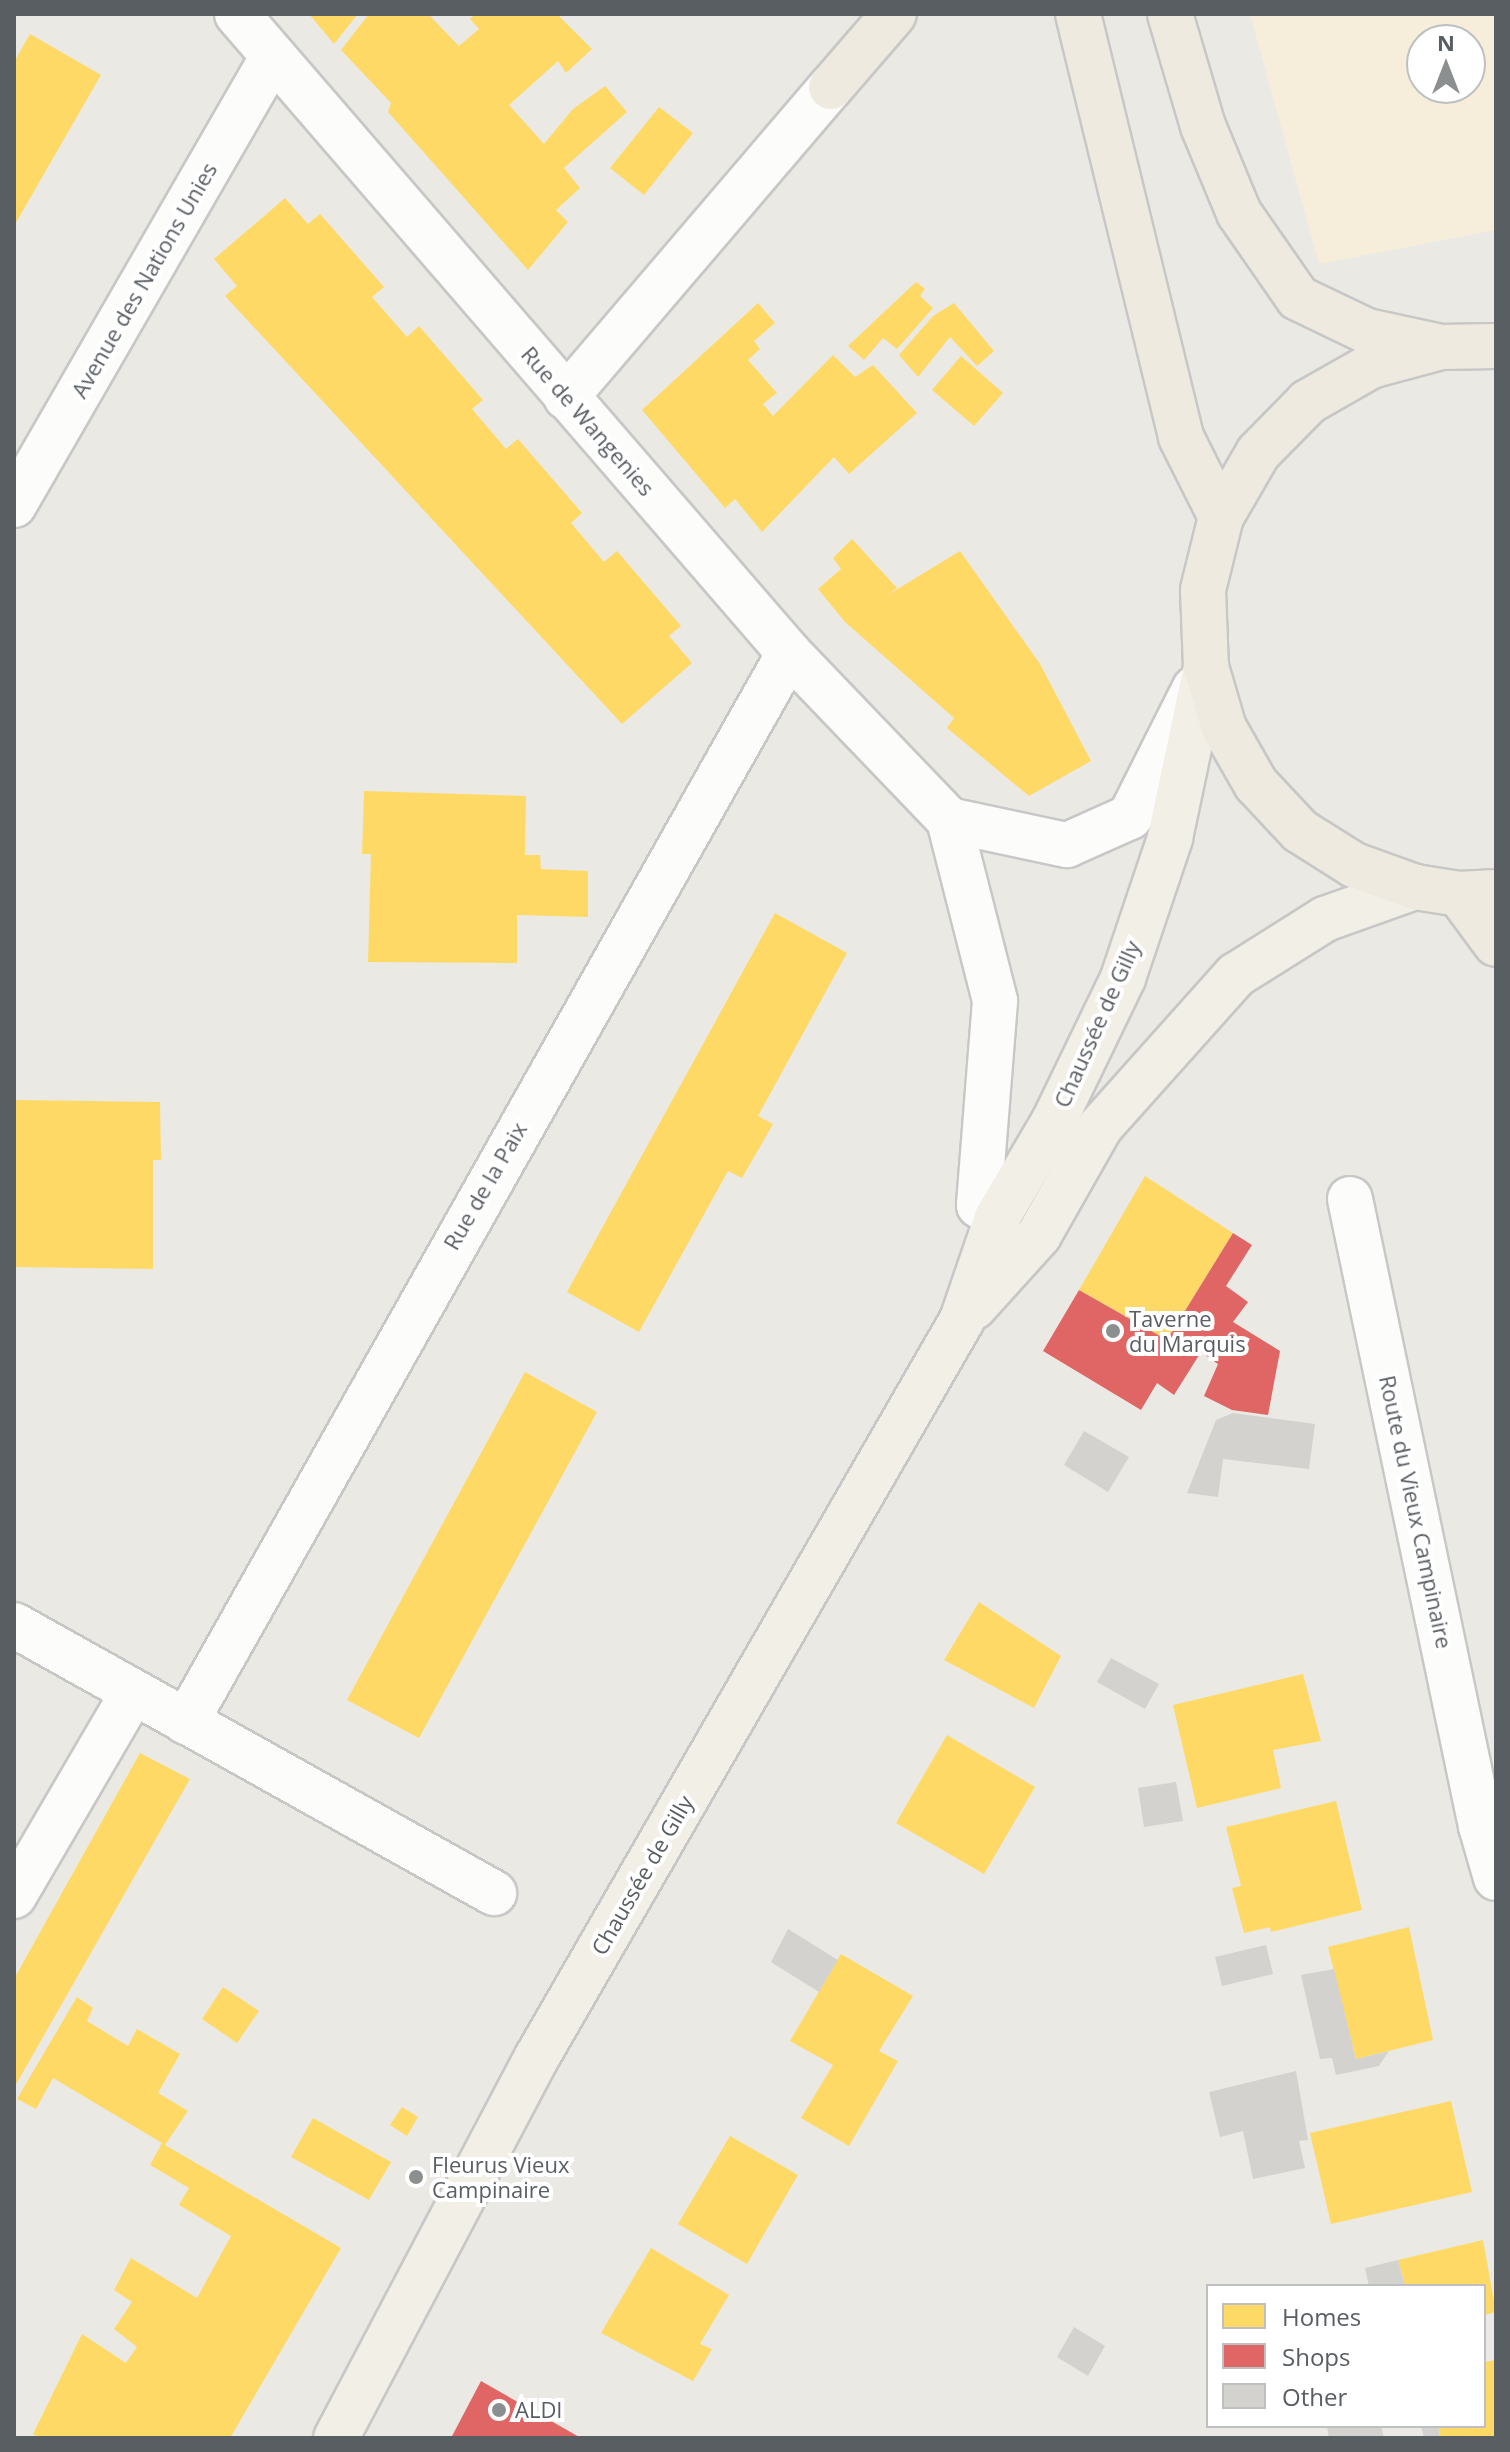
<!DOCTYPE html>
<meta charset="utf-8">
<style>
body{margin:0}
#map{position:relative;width:1510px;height:2452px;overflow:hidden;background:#eae9e4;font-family:"Open Sans",sans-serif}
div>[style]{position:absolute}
.commercial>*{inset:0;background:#f6eedb}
.homes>*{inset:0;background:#ffd966}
.shops>*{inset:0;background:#e06666}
.building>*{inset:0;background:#d3d2cf}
.roads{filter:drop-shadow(2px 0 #c7c7c6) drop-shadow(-2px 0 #c7c7c6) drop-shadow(0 2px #c7c7c6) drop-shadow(0 -2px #c7c7c6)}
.minor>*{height:44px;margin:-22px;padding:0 22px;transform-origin:22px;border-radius:22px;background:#fcfcfb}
.major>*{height:44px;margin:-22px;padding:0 22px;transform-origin:22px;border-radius:22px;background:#f2efe7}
.highway>*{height:44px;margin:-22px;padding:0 22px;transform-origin:22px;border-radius:22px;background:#eeeae0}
.dots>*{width:22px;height:22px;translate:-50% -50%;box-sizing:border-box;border:4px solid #fff;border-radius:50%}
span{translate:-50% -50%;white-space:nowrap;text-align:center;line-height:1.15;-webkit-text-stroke:8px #fff;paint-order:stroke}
.street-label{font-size:22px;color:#595e63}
.poi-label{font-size:22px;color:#595e63}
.left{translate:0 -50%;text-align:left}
.frame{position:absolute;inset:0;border:16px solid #595e63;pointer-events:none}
.legend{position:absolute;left:1206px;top:2284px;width:280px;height:144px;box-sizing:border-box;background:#fff;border:2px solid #bdbfc1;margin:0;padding:10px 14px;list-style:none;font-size:24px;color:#595e63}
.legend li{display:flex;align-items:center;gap:16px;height:40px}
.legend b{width:40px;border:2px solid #bdbfc1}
.north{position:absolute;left:1406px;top:24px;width:80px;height:80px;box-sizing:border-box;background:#fff;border:2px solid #bdbfc1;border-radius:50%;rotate:0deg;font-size:22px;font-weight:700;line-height:32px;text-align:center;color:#595e63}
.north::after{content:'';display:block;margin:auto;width:28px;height:36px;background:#8c8f90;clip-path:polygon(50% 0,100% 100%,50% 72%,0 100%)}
</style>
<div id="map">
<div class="commercial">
<div style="clip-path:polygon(evenodd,1250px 14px,1496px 14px,1496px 230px,1319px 264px,1250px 14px,1422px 40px,1470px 40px,1470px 88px,1422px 88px,1422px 40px)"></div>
</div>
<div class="homes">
<div style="clip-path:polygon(309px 14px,358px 14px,334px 44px)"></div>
<div style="clip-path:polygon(369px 14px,428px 14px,459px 46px,479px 29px,470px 19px,475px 14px,557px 14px,592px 49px,566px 73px,558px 61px,509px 105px,544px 144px,573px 109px,605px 86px,627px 112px,564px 168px,580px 188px,556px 210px,568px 222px,528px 270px,388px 112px,391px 103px,341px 50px)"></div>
<div style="clip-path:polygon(30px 34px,101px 75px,14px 226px,14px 62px)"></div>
<div style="clip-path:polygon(659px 107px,693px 133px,644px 195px,610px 168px)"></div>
<div style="clip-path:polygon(285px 198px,308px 224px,320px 214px,384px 287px,372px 297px,407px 337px,419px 326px,483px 400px,472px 409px,506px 449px,518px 439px,582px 513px,571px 523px,604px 562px,617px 551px,681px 626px,669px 636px,692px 663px,622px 724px,225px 296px,237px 286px,214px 259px)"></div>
<div style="clip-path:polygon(916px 282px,925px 289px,920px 296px,933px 308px,897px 349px,883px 338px,864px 360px,848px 346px)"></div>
<div style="clip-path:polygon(758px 303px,775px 323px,754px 341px,760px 349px,748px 360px,777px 393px,763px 404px,773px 416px,833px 355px,855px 377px,873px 365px,917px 413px,849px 474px,834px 457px,762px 532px,735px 499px,725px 508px,642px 410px)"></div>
<div style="clip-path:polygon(954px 303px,994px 351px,977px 366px,950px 337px,918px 377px,899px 355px,933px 316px)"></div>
<div style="clip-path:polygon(961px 356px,1003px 393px,974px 426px,932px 390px)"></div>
<div style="clip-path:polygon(852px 539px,897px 588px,886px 596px,960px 551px,1040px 664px,1091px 761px,1029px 796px,947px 728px,954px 718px,845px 622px,818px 589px,841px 569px,833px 558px)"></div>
<div style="clip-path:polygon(364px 791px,526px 796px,525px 855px,540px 855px,541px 869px,588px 871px,588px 917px,517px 915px,517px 963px,368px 962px,371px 854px,362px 854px)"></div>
<div style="clip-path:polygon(775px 913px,847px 953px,758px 1116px,773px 1124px,742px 1178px,728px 1171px,639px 1332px,567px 1292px)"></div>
<div style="clip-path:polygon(14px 1100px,160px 1102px,161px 1160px,153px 1160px,153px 1269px,14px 1267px)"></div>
<div style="clip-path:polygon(1145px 1176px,1233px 1233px,1167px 1340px,1079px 1290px)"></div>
<div style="clip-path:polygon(525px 1372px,597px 1412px,419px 1738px,347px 1700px)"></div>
<div style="clip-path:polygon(979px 1602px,1061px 1656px,1034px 1708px,944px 1660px)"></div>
<div style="clip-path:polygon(1303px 1674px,1321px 1741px,1273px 1750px,1281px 1788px,1197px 1808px,1173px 1705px)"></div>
<div style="clip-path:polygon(947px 1735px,1035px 1787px,984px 1874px,896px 1823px)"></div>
<div style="clip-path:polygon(140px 1753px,190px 1779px,14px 2088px,14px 1979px)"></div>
<div style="clip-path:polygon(1336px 1801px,1362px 1910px,1271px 1932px,1270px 1927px,1244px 1933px,1232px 1888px,1241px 1886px,1226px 1827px)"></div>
<div style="clip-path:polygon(1409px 1927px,1433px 2040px,1356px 2059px,1328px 1947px)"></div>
<div style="clip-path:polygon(841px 1954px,913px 1996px,879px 2051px,898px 2061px,849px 2146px,801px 2118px,833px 2065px,790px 2041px)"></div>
<div style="clip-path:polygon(223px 1987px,259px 2011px,237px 2043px,202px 2019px)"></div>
<div style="clip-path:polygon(77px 1997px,93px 2008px,87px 2021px,128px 2046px,137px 2029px,180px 2054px,158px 2093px,188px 2111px,165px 2145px,341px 2248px,230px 2438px,40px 2438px,33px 2434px,82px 2334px,126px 2363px,137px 2347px,114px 2329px,132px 2302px,114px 2290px,131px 2258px,197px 2298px,231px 2236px,179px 2205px,189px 2188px,150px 2165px,162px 2143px,53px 2078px,36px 2109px,17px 2099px)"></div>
<div style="clip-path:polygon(1451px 2101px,1472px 2192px,1331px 2224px,1310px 2133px)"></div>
<div style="clip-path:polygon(402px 2107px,418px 2117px,407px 2136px,390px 2125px)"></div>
<div style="clip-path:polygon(313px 2118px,391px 2162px,369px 2200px,291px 2157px)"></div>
<div style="clip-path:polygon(730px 2136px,798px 2175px,747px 2264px,678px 2224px)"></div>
<div style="clip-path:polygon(1483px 2240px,1496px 2312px,1484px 2315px,1484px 2286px,1405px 2286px,1398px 2260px)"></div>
<div style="clip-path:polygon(651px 2248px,729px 2295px,700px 2344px,712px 2349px,693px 2381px,601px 2333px)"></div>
<div style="clip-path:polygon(1496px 2360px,1496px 2438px,1440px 2437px,1438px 2426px,1484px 2426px,1484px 2362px)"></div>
</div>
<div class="shops">
<div style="clip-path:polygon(1233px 1233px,1252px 1245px,1226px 1286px,1248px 1302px,1233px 1322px,1280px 1351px,1268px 1415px,1232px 1410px,1204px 1396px,1218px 1364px,1201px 1352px,1174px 1395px,1157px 1383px,1141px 1410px,1043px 1351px,1079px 1290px,1167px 1340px)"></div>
<div style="clip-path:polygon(481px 2381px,581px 2438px,451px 2438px)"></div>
</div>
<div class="building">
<div style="clip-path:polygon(1233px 1413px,1315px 1424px,1309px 1469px,1223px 1459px,1218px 1497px,1187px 1493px,1216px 1420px)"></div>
<div style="clip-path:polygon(1084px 1431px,1129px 1457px,1108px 1492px,1064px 1465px)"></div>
<div style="clip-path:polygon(1111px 1658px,1159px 1684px,1145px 1709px,1097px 1682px)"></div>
<div style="clip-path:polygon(1176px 1782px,1183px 1821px,1144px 1827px,1138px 1788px)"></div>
<div style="clip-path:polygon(788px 1929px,838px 1960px,819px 1992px,771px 1962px)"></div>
<div style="clip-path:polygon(1266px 1945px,1273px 1974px,1222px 1986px,1215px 1957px)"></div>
<div style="clip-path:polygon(1334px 1969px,1356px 2059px,1389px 2051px,1379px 2066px,1336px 2075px,1332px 2058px,1320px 2059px,1301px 1975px)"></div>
<div style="clip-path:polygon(1296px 2071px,1308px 2140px,1299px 2141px,1305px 2168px,1253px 2179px,1243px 2131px,1220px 2137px,1209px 2092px)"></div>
<div style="clip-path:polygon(1398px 2260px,1405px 2286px,1369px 2286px,1365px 2268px)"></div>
<div style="clip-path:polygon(1074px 2327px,1105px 2346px,1088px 2376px,1057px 2357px)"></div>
<div style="clip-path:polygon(1327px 2426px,1381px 2426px,1384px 2438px,1329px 2438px)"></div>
<div style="clip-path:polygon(1421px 2426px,1438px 2426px,1440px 2438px,1424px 2438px)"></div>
</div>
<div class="roads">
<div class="minor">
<div style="left:237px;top:14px;width:844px;rotate:49.18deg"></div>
<div style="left:789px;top:653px;width:231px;rotate:46.2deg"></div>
<div style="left:949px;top:820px;width:187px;rotate:75.7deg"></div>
<div style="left:995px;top:1001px;width:205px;rotate:94.5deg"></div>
<div style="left:979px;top:1205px;width:22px;rotate:36deg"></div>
<div style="left:566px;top:397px;width:408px;rotate:-49.5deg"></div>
<div style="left:14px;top:505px;width:518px;rotate:-60.02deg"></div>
<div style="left:949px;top:820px;width:121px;rotate:12deg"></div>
<div style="left:1067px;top:845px;width:69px;rotate:-24deg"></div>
<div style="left:1130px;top:817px;width:144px;rotate:-63.3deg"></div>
<div style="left:1350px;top:1199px;width:641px;rotate:78.2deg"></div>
<div style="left:14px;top:1625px;width:550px;rotate:29.18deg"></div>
<div style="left:186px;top:1722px;width:1227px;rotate:-60.57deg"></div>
<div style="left:1496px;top:1826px;width:15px;rotate:180deg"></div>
<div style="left:1481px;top:1826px;width:54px;rotate:73.9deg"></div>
<div style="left:14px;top:1896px;width:236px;rotate:-59.7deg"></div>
</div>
<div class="major">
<div style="left:974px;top:1307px;width:97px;rotate:-47.9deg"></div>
<div style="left:1039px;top:1235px;width:124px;rotate:-60.5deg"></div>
<div style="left:1100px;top:1127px;width:204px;rotate:-48.2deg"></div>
<div style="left:1236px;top:975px;width:105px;rotate:-32.2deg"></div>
<div style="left:1325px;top:919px;width:96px;rotate:-19.6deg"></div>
<div style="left:336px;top:2438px;width:431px;rotate:-62.2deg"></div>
<div style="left:537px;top:2057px;width:851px;rotate:-60.03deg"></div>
<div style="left:962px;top:1320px;width:108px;rotate:-71.1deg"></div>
<div style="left:997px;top:1218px;width:113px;rotate:-59.6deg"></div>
<div style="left:1054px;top:1121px;width:159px;rotate:-64.2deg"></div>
<div style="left:1123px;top:978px;width:148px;rotate:-71.4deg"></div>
<div style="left:1170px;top:838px;width:175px;rotate:-78.1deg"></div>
</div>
<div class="highway">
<div style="left:1078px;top:14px;width:435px;rotate:76.3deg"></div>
<div style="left:1181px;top:437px;width:89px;rotate:63.4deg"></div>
<div style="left:1170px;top:14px;width:117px;rotate:73.6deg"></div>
<div style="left:1203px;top:126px;width:94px;rotate:67.5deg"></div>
<div style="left:1239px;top:213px;width:103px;rotate:55.2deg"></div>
<div style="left:1298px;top:298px;width:76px;rotate:25.6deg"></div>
<div style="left:1367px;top:331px;width:76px;rotate:12.2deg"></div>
<div style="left:1441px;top:347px;width:55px;rotate:-1deg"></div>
<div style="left:831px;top:87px;width:96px;rotate:-49.2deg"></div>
<div style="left:1441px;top:347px;width:73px;rotate:164.8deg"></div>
<div style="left:1371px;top:366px;width:73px;rotate:150.3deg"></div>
<div style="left:1308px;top:402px;width:71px;rotate:134.4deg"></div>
<div style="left:1258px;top:453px;width:74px;rotate:120deg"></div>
<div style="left:1221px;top:517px;width:75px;rotate:103.9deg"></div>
<div style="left:1203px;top:590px;width:77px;rotate:87.8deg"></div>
<div style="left:1206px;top:667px;width:64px;rotate:73.6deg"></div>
<div style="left:1224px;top:728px;width:64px;rotate:60.3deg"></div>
<div style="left:1256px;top:784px;width:64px;rotate:46.9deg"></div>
<div style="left:1300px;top:831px;width:64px;rotate:32.2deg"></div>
<div style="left:1354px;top:865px;width:65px;rotate:19.8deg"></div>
<div style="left:1415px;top:887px;width:45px;rotate:9deg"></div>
<div style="left:1459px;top:894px;width:37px;rotate:-3deg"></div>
<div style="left:1459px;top:894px;width:62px;rotate:53.5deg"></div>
</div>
</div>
<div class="dots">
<div style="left:1113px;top:1331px;background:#8c8f90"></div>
<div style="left:416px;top:2177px;background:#8c8f90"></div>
<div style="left:499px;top:2410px;background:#8c8f90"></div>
</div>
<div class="street-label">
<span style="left:144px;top:280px;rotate:-60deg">Avenue des Nations Unies</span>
<span style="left:588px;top:421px;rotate:49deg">Rue de Wangenies</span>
<span style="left:1097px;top:1024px;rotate:-66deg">Chaussée de Gilly</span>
<span style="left:485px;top:1186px;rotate:-60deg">Rue de la Paix</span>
<span style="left:1416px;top:1512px;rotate:78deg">Route du Vieux Campinaire</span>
<span style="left:642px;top:1875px;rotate:-60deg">Chaussée de Gilly</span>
</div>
<div class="poi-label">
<span class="left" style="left:1129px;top:1331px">Taverne<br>du Marquis</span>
<span class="left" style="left:432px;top:2177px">Fleurus Vieux<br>Campinaire</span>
<span class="left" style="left:515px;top:2410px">ALDI</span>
</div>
<div class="frame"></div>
<ul class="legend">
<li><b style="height:22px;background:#ffd966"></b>Homes</li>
<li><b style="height:22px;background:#e06666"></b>Shops</li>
<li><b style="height:22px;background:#d3d2cf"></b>Other</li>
</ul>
<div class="north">N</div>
</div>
